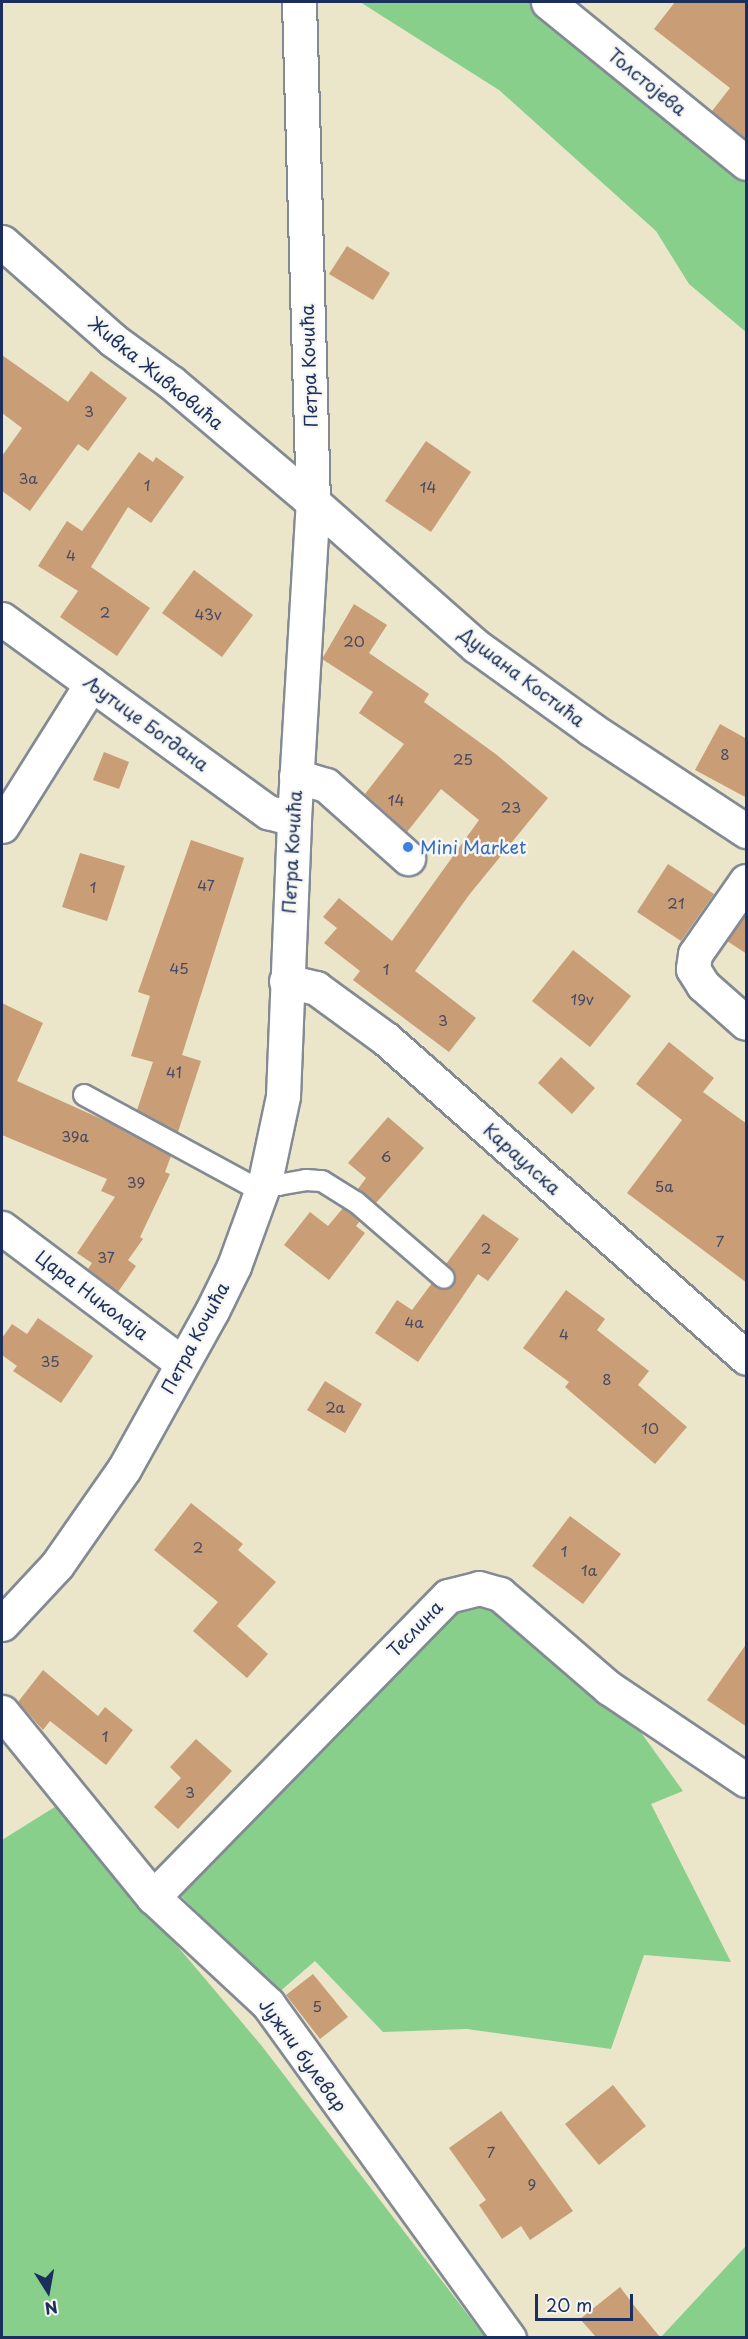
<!DOCTYPE html>
<meta charset="utf-8">
<style>
body{margin:0}
#map{position:relative;width:748px;height:2339px;overflow:hidden;background:#ebe6c9;font-family:"Playpen Sans",sans-serif}
div>[style]{position:absolute}
.green>*{inset:0;background:#87cf8b}
.building>*{inset:0;background:#c99d75}
.roads{filter:drop-shadow(2px 0 #838a94) drop-shadow(-2px 0 #838a94) drop-shadow(0 2px #838a94) drop-shadow(0 -2px #838a94)}
.lane>*{height:20px;margin:-10px;padding:0 10px;transform-origin:10px;border-radius:10px;background:#fff}
.street>*{height:33px;margin:-16.5px;padding:0 16.5px;transform-origin:16.5px;border-radius:16.5px;background:#fff}
.secondary>*{height:33px;margin:-16.5px;padding:0 16.5px;transform-origin:16.5px;border-radius:16.5px;background:#fff}
.dots>*{width:16px;height:16px;translate:-50% -50%;box-sizing:border-box;border:3px solid #f6f6f2;border-radius:50%}
span{translate:-50% -50%;white-space:nowrap;text-align:center;line-height:1.15;-webkit-text-stroke:5px #f6f6f2;paint-order:stroke}
.number-label{font-size:15px;color:#464a64}
.number-label span{-webkit-text-stroke-width:0}
.street-label{font-size:18px;color:#1b2f5e}
.shop-label{font-size:18px;color:#366cbe}
.left{translate:0 -50%;text-align:left}
.frame{position:absolute;inset:0;border:3px solid #1b2f5e;pointer-events:none}
.north{position:absolute;left:18px;top:2261px;width:60px;height:60px;-webkit-text-stroke:4px #f6f6f2;paint-order:stroke;rotate:169deg;font-size:16px;font-weight:700;line-height:24px;text-align:center;color:#1b2f5e}
.north::after{content:'';display:block;margin:auto;width:21px;height:27px;background:#1b2f5e;clip-path:polygon(50% 0,100% 100%,50% 72%,0 100%)}
.scale{position:absolute;left:535px;top:2294px;width:98px;height:27px;box-sizing:border-box;border:3px solid #1b2f5e;border-top:0;padding-left:8px;font-size:18px;line-height:21px;white-space:nowrap;color:#1b2f5e;-webkit-text-stroke:4px #f6f6f2;paint-order:stroke}
</style>
<div id="map">
<div class="green">
<div style="clip-path:polygon(360px 2px,543px 2px,746px 171px,746px 332px,689px 284px,656px 231px,499px 90px)"></div>
<div style="clip-path:polygon(479px 1588px,609px 1688px,683px 1791px,651px 1804px,731px 1962px,644px 1955px,611px 2049px,467px 2029px,383px 2032px,315px 1961px,278px 1993px,180px 1895px,448px 1596px)"></div>
<div style="clip-path:polygon(58px 1805px,261px 2045px,485px 2337px,2px 2338px,2px 1840px)"></div>
<div style="clip-path:polygon(746px 2246px,746px 2337px,661px 2337px,742px 2250px)"></div>
</div>
<div class="building">
<div style="clip-path:polygon(675px 2px,747px 2px,747px 139px,712px 111px,730px 88px,654px 29px)"></div>
<div style="clip-path:polygon(347px 246px,390px 273px,373px 300px,329px 274px)"></div>
<div style="clip-path:polygon(2px 355px,68px 402px,91px 371px,127px 398px,88px 451px,78px 444px,30px 511px,2px 491px,2px 456px,22px 428px,2px 413px)"></div>
<div style="clip-path:polygon(426px 441px,471px 472px,431px 532px,385px 501px)"></div>
<div style="clip-path:polygon(139px 452px,153px 462px,156px 457px,184px 477px,151px 523px,128px 507px,91px 567px,150px 608px,117px 656px,60px 617px,78px 591px,38px 566px,67px 521px,82px 531px)"></div>
<div style="clip-path:polygon(194px 570px,253px 615px,222px 657px,162px 613px)"></div>
<div style="clip-path:polygon(354px 604px,387px 625px,369px 653px,429px 694px,424px 702px,497px 755px,548px 798px,469px 895px,415px 971px,476px 1018px,449px 1052px,353px 980px,360px 971px,324px 943px,337px 928px,323px 917px,339px 898px,392px 941px,479px 820px,441px 789px,407px 832px,365px 794px,404px 744px,359px 713px,373px 692px,322px 659px)"></div>
<div style="clip-path:polygon(720px 724px,747px 739px,747px 798px,695px 770px)"></div>
<div style="clip-path:polygon(104px 752px,129px 762px,119px 789px,93px 780px)"></div>
<div style="clip-path:polygon(191px 840px,244px 858px,182px 1055px,201px 1061px,178px 1132px,137px 1110px,153px 1062px,131px 1056px,150px 996px,138px 992px)"></div>
<div style="clip-path:polygon(80px 853px,125px 866px,107px 921px,62px 907px)"></div>
<div style="clip-path:polygon(668px 864px,714px 894px,681px 941px,637px 912px)"></div>
<div style="clip-path:polygon(745px 915px,747px 915px,747px 954px,727px 941px)"></div>
<div style="clip-path:polygon(573px 950px,631px 996px,590px 1047px,532px 1001px)"></div>
<div style="clip-path:polygon(2px 1003px,43px 1023px,17px 1081px,108px 1122px,171px 1156px,165px 1172px,170px 1174px,140px 1237px,143px 1239px,128px 1260px,136px 1266px,118px 1292px,88px 1269px,92px 1263px,77px 1253px,115px 1197px,101px 1191px,107px 1179px,2px 1135px)"></div>
<div style="clip-path:polygon(669px 1042px,714px 1078px,703px 1092px,747px 1124px,747px 1283px,627px 1193px,682px 1120px,636px 1084px)"></div>
<div style="clip-path:polygon(561px 1057px,595px 1088px,572px 1114px,538px 1083px)"></div>
<div style="clip-path:polygon(388px 1117px,424px 1148px,376px 1203px,358px 1189px,366px 1178px,348px 1163px)"></div>
<div style="clip-path:polygon(343px 1208px,360px 1221px,356px 1226px,365px 1233px,329px 1280px,284px 1245px,310px 1212px,328px 1226px)"></div>
<div style="clip-path:polygon(483px 1214px,519px 1239px,488px 1281px,478px 1274px,418px 1362px,375px 1333px,397px 1300px,412px 1310px,432px 1283px,442px 1290px,453px 1286px,455px 1275px,446px 1264px)"></div>
<div style="clip-path:polygon(566px 1290px,605px 1319px,597px 1330px,649px 1371px,638px 1385px,687px 1427px,655px 1464px,565px 1387px,569px 1382px,523px 1348px)"></div>
<div style="clip-path:polygon(38px 1318px,93px 1356px,61px 1403px,13px 1371px,17px 1366px,2px 1355px,2px 1338px,12px 1324px,27px 1334px)"></div>
<div style="clip-path:polygon(325px 1381px,362px 1404px,345px 1433px,307px 1410px)"></div>
<div style="clip-path:polygon(191px 1503px,243px 1544px,238px 1550px,276px 1582px,237px 1626px,268px 1654px,247px 1678px,193px 1631px,218px 1602px,154px 1550px)"></div>
<div style="clip-path:polygon(570px 1516px,621px 1554px,583px 1604px,532px 1566px)"></div>
<div style="clip-path:polygon(747px 1643px,747px 1727px,707px 1700px)"></div>
<div style="clip-path:polygon(43px 1670px,98px 1716px,105px 1707px,133px 1730px,106px 1765px,50px 1721px,43px 1730px,18px 1702px)"></div>
<div style="clip-path:polygon(196px 1739px,232px 1771px,178px 1829px,154px 1807px,181px 1778px,170px 1767px)"></div>
<div style="clip-path:polygon(313px 1974px,348px 2017px,320px 2039px,286px 1995px)"></div>
<div style="clip-path:polygon(613px 2085px,646px 2126px,599px 2165px,565px 2124px)"></div>
<div style="clip-path:polygon(501px 2111px,573px 2211px,530px 2240px,521px 2226px,502px 2239px,479px 2205px,486px 2200px,449px 2148px)"></div>
<div style="clip-path:polygon(620px 2287px,636px 2308px,660px 2337px,596px 2337px,580px 2319px)"></div>
</div>
<div class="roads">
<div class="lane">
<div style="left:84px;top:1095px;width:201px;rotate:28.5deg"></div>
<div style="left:265px;top:1181px;width:14px;rotate:17deg"></div>
<div style="left:278px;top:1185px;width:28px;rotate:-10deg"></div>
<div style="left:306px;top:1180px;width:16px;rotate:4deg"></div>
<div style="left:322px;top:1181px;width:40px;rotate:32deg"></div>
<div style="left:356px;top:1202px;width:116px;rotate:40.8deg"></div>
</div>
<div class="street">
<div style="left:299px;top:2px;width:500px;rotate:88.4deg"></div>
<div style="left:548px;top:2px;width:255px;rotate:39.1deg"></div>
<div style="left:2px;top:619px;width:329px;rotate:36deg"></div>
<div style="left:268px;top:812px;width:27px;rotate:15deg"></div>
<div style="left:296px;top:776px;width:31px;rotate:17deg"></div>
<div style="left:326px;top:785px;width:110px;rotate:41.7deg"></div>
<div style="left:2px;top:826px;width:168px;rotate:-57.9deg"></div>
<div style="left:746px;top:881px;width:89px;rotate:124.9deg"></div>
<div style="left:695px;top:954px;width:15px;rotate:98deg"></div>
<div style="left:693px;top:969px;width:19px;rotate:58deg"></div>
<div style="left:703px;top:985px;width:57px;rotate:41.5deg"></div>
<div style="left:286px;top:981px;width:31px;rotate:13deg"></div>
<div style="left:316px;top:988px;width:87px;rotate:36.1deg"></div>
<div style="left:386px;top:1039px;width:481px;rotate:41.5deg"></div>
<div style="left:2px;top:1228px;width:225px;rotate:36.9deg"></div>
<div style="left:2px;top:1712px;width:239px;rotate:50.8deg"></div>
<div style="left:153px;top:1897px;width:157px;rotate:42.9deg"></div>
<div style="left:268px;top:2004px;width:412px;rotate:54.2deg"></div>
<div style="left:153px;top:1897px;width:421px;rotate:-45.6deg"></div>
<div style="left:448px;top:1596px;width:32px;rotate:-14deg"></div>
<div style="left:479px;top:1588px;width:22px;rotate:16deg"></div>
<div style="left:500px;top:1594px;width:144px;rotate:40.8deg"></div>
<div style="left:609px;top:1688px;width:165px;rotate:33.9deg"></div>
</div>
<div class="secondary">
<div style="left:2px;top:242px;width:148px;rotate:41.4deg"></div>
<div style="left:113px;top:340px;width:73px;rotate:36.1deg"></div>
<div style="left:172px;top:383px;width:185px;rotate:40.2deg"></div>
<div style="left:313px;top:502px;width:217px;rotate:41.5deg"></div>
<div style="left:476px;top:646px;width:142px;rotate:35.8deg"></div>
<div style="left:591px;top:729px;width:186px;rotate:33.3deg"></div>
<div style="left:2px;top:1624px;width:81px;rotate:-47deg"></div>
<div style="left:57px;top:1565px;width:117px;rotate:-55.1deg"></div>
<div style="left:124px;top:1469px;width:181px;rotate:-60.9deg"></div>
<div style="left:212px;top:1311px;width:50px;rotate:-63.9deg"></div>
<div style="left:234px;top:1266px;width:90px;rotate:-70deg"></div>
<div style="left:265px;top:1181px;width:87px;rotate:-78deg"></div>
<div style="left:283px;top:1096px;width:277px;rotate:-87.7deg"></div>
<div style="left:294px;top:819px;width:318px;rotate:-86.6deg"></div>
</div>
</div>
<div class="dots">
<div style="left:408px;top:847px;background:#3f7fe0"></div>
</div>
<div class="number-label">
<span style="left:89px;top:411px">3</span>
<span style="left:28px;top:478px">3a</span>
<span style="left:147px;top:485px">1</span>
<span style="left:428px;top:487px">14</span>
<span style="left:71px;top:555px">4</span>
<span style="left:105px;top:612px">2</span>
<span style="left:208px;top:614px">43v</span>
<span style="left:354px;top:641px">20</span>
<span style="left:725px;top:754px">8</span>
<span style="left:463px;top:759px">25</span>
<span style="left:396px;top:800px">14</span>
<span style="left:511px;top:807px">23</span>
<span style="left:206px;top:885px">47</span>
<span style="left:93px;top:887px">1</span>
<span style="left:676px;top:903px">21</span>
<span style="left:179px;top:968px">45</span>
<span style="left:386px;top:969px">1</span>
<span style="left:582px;top:999px">19v</span>
<span style="left:443px;top:1020px">3</span>
<span style="left:174px;top:1072px">41</span>
<span style="left:75px;top:1136px">39a</span>
<span style="left:386px;top:1156px">6</span>
<span style="left:136px;top:1182px">39</span>
<span style="left:664px;top:1186px">5a</span>
<span style="left:720px;top:1241px">7</span>
<span style="left:486px;top:1248px">2</span>
<span style="left:106px;top:1257px">37</span>
<span style="left:414px;top:1322px">4a</span>
<span style="left:564px;top:1334px">4</span>
<span style="left:50px;top:1361px">35</span>
<span style="left:607px;top:1379px">8</span>
<span style="left:335px;top:1407px">2a</span>
<span style="left:650px;top:1428px">10</span>
<span style="left:198px;top:1547px">2</span>
<span style="left:564px;top:1551px">1</span>
<span style="left:589px;top:1570px">1a</span>
<span style="left:105px;top:1736px">1</span>
<span style="left:190px;top:1792px">3</span>
<span style="left:317px;top:2006px">5</span>
<span style="left:491px;top:2152px">7</span>
<span style="left:532px;top:2184px">9</span>
</div>
<div class="street-label">
<span style="left:647px;top:82px;rotate:39deg">Толстојева</span>
<span style="left:309px;top:366px;rotate:-92deg">Петра Кочића</span>
<span style="left:156px;top:373px;rotate:39deg">Живка Живковића</span>
<span style="left:522px;top:677px;rotate:37deg">Душана Костића</span>
<span style="left:146px;top:723px;rotate:36deg">Љутице Богдана</span>
<span style="left:292px;top:852px;rotate:-87deg">Петра Кочића</span>
<span style="left:522px;top:1159px;rotate:42deg">Караулска</span>
<span style="left:92px;top:1295px;rotate:37deg">Цара Николаја</span>
<span style="left:195px;top:1338px;rotate:-62deg">Петра Кочића</span>
<span style="left:415px;top:1629px;rotate:-46deg">Теслина</span>
<span style="left:303px;top:2055px;rotate:54deg">Јужни булевар</span>
</div>
<div class="shop-label">
<span class="left" style="left:420px;top:847px">Mini Market</span>
</div>
<div class="frame"></div>
<div class="north">N</div>
<div class="scale">20 m</div>
</div>
